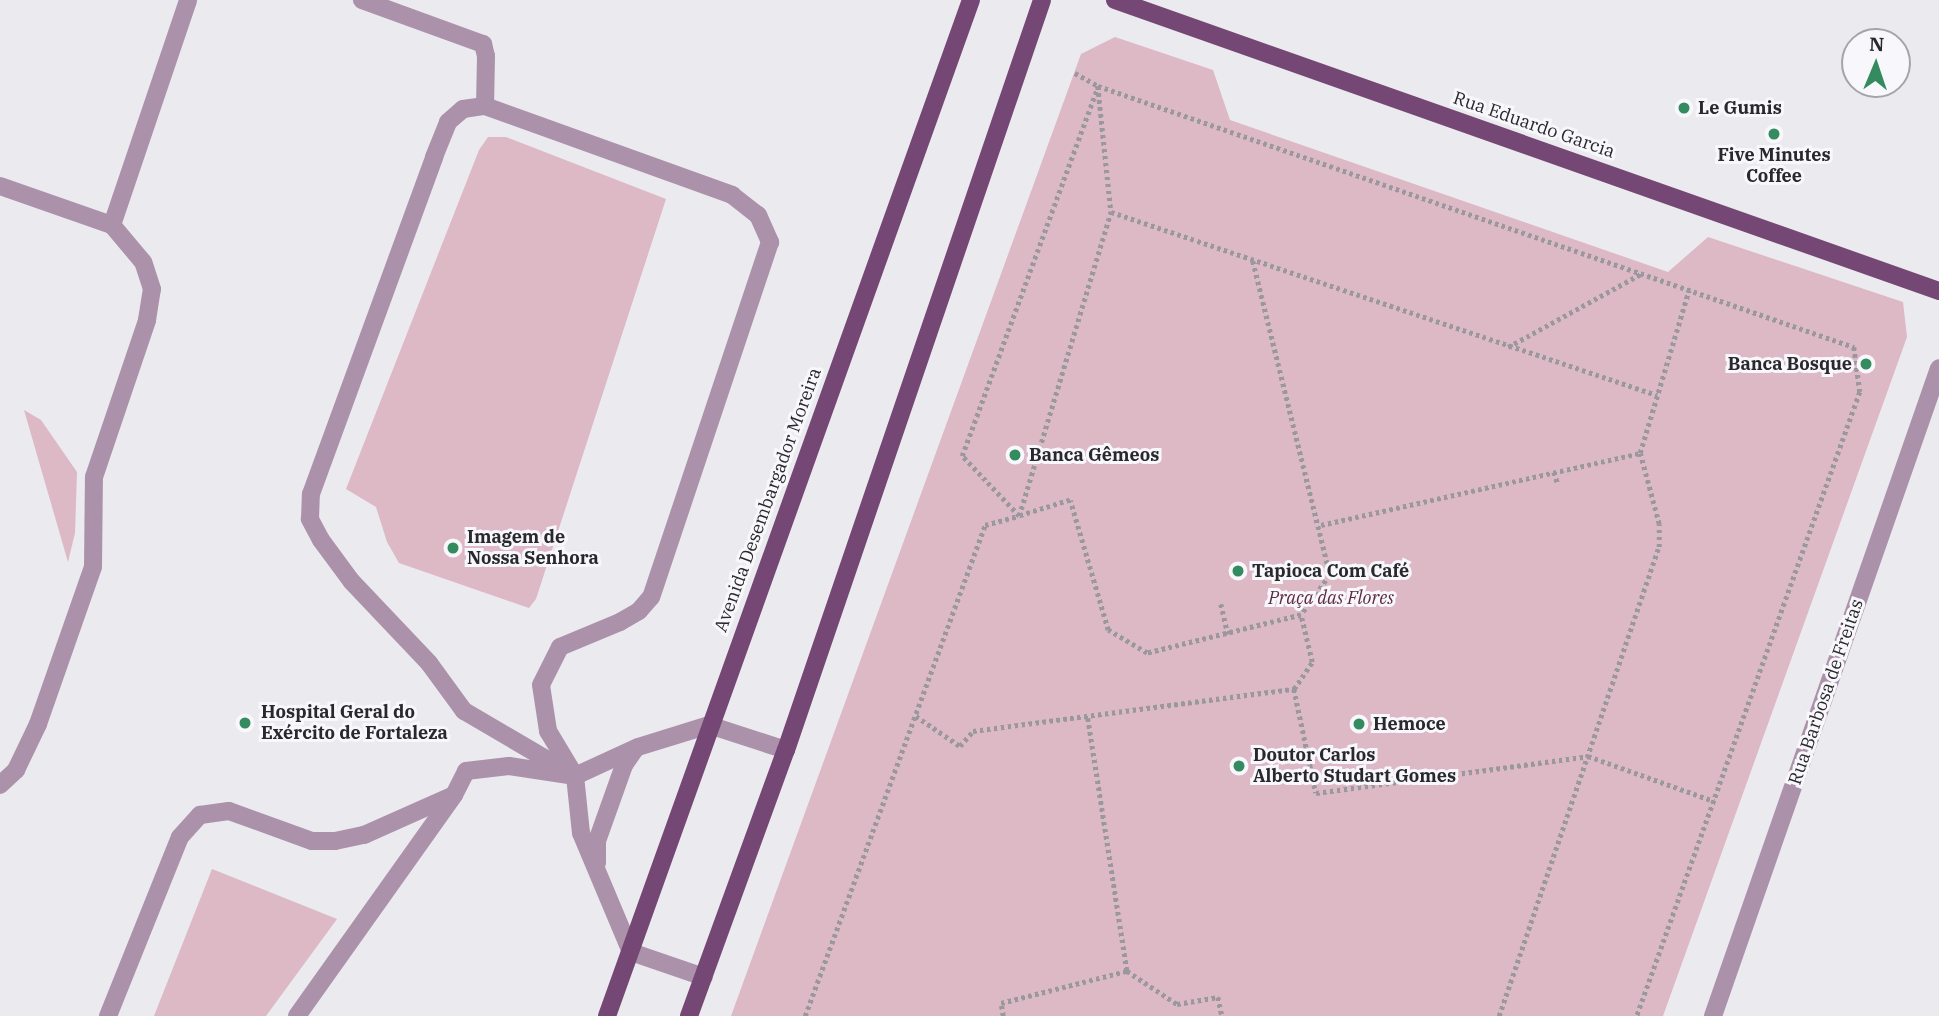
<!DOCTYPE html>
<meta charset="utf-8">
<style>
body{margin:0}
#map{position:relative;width:1939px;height:1016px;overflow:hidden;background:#ebeaef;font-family:"IBM Plex Serif",serif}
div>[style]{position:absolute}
.green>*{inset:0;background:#ddb8c5}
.path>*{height:4.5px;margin-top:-2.25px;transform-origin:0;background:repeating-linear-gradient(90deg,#99989c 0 3.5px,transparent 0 7px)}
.minor>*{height:18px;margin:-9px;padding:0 9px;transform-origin:9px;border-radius:9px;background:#ac91ab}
.major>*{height:18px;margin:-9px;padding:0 9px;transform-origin:9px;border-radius:9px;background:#754775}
.dots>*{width:19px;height:19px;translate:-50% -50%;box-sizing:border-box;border:4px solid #f8f7fc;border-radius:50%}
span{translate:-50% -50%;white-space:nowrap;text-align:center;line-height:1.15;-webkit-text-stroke:6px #f8f7fc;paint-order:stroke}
.poi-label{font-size:18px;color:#29282a;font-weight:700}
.left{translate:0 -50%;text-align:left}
.right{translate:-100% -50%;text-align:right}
.street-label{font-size:18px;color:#29282a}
.park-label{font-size:18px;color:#5d2b40;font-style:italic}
.north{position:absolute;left:1841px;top:28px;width:70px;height:70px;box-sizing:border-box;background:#f8f7fc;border:2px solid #a5a4a8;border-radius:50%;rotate:2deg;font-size:19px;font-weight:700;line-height:28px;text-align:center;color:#29282a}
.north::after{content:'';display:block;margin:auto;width:24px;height:32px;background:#338b5f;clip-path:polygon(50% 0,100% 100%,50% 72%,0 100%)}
</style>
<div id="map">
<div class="green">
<div style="clip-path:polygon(1115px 37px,1213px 70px,1230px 120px,1668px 272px,1708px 237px,1903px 302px,1907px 337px,1663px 1016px,731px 1016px,1081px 54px)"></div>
<div style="clip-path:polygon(488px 137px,506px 137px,666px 199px,536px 599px,529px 608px,399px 563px,387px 542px,376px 507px,346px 489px,479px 150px)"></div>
<div style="clip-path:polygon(24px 410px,41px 420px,77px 472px,75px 533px,68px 562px)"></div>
<div style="clip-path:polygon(212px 869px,337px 919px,266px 1016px,154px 1016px)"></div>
</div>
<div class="path">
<div style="left:1075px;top:73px;width:26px;rotate:29deg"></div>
<div style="left:1098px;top:86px;width:127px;rotate:84.1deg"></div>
<div style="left:1253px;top:261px;width:323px;rotate:76.2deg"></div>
<div style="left:1330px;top:575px;width:49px;rotate:125.9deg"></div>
<div style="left:1301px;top:615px;width:159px;rotate:166.1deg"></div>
<div style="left:1147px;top:653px;width:45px;rotate:-149.5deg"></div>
<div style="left:1108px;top:630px;width:135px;rotate:-106.3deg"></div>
<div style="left:1070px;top:500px;width:53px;rotate:162.6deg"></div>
<div style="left:1019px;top:516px;width:83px;rotate:-133.5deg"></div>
<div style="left:962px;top:456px;width:394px;rotate:-69.8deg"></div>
<div style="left:1098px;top:86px;width:800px;rotate:19.05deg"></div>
<div style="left:1854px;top:347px;width:45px;rotate:82.4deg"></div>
<div style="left:1860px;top:392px;width:663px;rotate:109.67deg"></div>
<div style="left:1508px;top:347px;width:152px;rotate:-28.8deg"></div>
<div style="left:1554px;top:472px;width:13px;rotate:72deg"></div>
<div style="left:1321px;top:525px;width:327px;rotate:-12.7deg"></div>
<div style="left:1221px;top:604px;width:31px;rotate:77deg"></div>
<div style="left:1294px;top:689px;width:32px;rotate:-56deg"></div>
<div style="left:1312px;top:662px;width:47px;rotate:-103.4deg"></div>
<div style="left:916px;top:716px;width:53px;rotate:34.3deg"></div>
<div style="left:960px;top:746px;width:20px;rotate:-49deg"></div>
<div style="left:973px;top:731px;width:324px;rotate:-7.5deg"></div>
<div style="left:1294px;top:689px;width:106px;rotate:78.1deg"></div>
<div style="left:1316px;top:793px;width:275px;rotate:-7.7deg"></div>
<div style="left:1588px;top:756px;width:134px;rotate:19.7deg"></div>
<div style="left:1088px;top:718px;width:256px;rotate:81.2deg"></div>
<div style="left:805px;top:1016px;width:523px;rotate:-69.87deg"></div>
<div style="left:985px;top:525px;width:35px;rotate:-15deg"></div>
<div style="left:1019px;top:516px;width:318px;rotate:-73.2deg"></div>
<div style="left:1111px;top:212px;width:576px;rotate:18.53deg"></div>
<div style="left:1003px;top:1016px;width:13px;rotate:-99deg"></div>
<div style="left:1001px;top:1003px;width:130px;rotate:-14.3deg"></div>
<div style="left:1127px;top:971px;width:60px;rotate:33.4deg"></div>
<div style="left:1177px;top:1004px;width:42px;rotate:-9.7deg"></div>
<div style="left:1218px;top:997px;width:19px;rotate:78deg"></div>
<div style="left:1499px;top:1016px;width:496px;rotate:-71.2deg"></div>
<div style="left:1659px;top:547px;width:23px;rotate:-90deg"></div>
<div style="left:1659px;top:524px;width:73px;rotate:-105deg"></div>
<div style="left:1640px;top:453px;width:170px;rotate:-73.3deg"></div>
</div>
<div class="minor">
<div style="left:362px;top:0;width:129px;rotate:20deg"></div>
<div style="left:483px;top:44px;width:12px;rotate:76deg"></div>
<div style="left:486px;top:56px;width:50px;rotate:91.1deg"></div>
<div style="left:0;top:186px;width:119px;rotate:19.2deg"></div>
<div style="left:112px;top:225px;width:237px;rotate:-71.3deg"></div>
<div style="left:575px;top:776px;width:129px;rotate:-149.6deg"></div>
<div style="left:464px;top:711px;width:59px;rotate:-126.1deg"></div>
<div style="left:429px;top:663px;width:112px;rotate:-133.5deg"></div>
<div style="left:352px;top:582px;width:52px;rotate:-126.4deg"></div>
<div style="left:321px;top:540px;width:24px;rotate:-118deg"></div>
<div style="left:310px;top:519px;width:25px;rotate:-88deg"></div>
<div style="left:311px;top:494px;width:359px;rotate:-69.9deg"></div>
<div style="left:434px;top:157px;width:38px;rotate:-68deg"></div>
<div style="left:448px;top:122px;width:20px;rotate:-41deg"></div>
<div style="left:463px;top:109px;width:22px;rotate:-8deg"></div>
<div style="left:485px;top:106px;width:263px;rotate:19.8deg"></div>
<div style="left:732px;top:195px;width:33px;rotate:38deg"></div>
<div style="left:758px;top:215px;width:30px;rotate:66deg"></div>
<div style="left:770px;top:242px;width:374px;rotate:108.5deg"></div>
<div style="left:651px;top:597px;width:18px;rotate:131deg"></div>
<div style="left:639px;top:611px;width:22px;rotate:150deg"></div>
<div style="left:620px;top:622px;width:65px;rotate:157.4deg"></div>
<div style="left:560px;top:647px;width:42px;rotate:116.6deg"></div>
<div style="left:541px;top:685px;width:47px;rotate:81.3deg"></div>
<div style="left:548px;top:731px;width:52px;rotate:59deg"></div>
<div style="left:575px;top:776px;width:57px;rotate:84deg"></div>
<div style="left:581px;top:833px;width:129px;rotate:67.2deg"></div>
<div style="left:631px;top:952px;width:77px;rotate:18.9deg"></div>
<div style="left:0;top:785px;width:22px;rotate:-43deg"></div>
<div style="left:16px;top:770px;width:51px;rotate:-64.4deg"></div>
<div style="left:38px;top:724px;width:166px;rotate:-70.7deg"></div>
<div style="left:93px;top:567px;width:90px;rotate:-89.4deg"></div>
<div style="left:94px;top:477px;width:166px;rotate:-71.3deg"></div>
<div style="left:147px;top:320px;width:31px;rotate:-81deg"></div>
<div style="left:152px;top:289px;width:28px;rotate:-108deg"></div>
<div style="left:143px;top:262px;width:48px;rotate:-130deg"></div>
<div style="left:597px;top:863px;width:22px;rotate:-90deg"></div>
<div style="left:597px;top:841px;width:81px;rotate:-70.4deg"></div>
<div style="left:624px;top:765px;width:19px;rotate:-55deg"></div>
<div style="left:108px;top:1016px;width:193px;rotate:-68.1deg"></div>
<div style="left:180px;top:837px;width:30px;rotate:-48deg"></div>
<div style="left:200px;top:815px;width:29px;rotate:-8deg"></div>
<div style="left:229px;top:811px;width:88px;rotate:19.9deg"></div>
<div style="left:312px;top:841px;width:23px"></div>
<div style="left:335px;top:841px;width:30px;rotate:-12deg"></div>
<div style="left:364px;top:835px;width:98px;rotate:-24deg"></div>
<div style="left:297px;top:1016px;width:271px;rotate:-54.6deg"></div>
<div style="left:454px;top:795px;width:27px;rotate:-63deg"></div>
<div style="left:466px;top:771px;width:43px;rotate:-6.6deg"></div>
<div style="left:509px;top:766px;width:67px;rotate:8.6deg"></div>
<div style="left:575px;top:776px;width:69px;rotate:-24.7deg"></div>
<div style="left:638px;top:747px;width:74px;rotate:-17.2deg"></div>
<div style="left:709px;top:725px;width:81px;rotate:18deg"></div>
<div style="left:1713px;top:1016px;width:686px;rotate:-70.77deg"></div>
</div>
<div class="major">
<div style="left:1115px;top:0;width:874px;rotate:19.45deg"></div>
<div style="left:607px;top:1016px;width:1079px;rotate:-70.29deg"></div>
<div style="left:689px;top:1016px;width:283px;rotate:-70deg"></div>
<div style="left:786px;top:750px;width:792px;rotate:-71.15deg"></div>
</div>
<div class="dots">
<div style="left:1684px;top:108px;background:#338b5f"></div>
<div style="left:1774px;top:134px;background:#338b5f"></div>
<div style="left:1866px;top:364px;background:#338b5f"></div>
<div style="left:1015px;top:455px;background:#338b5f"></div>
<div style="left:453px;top:548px;background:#338b5f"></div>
<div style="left:1238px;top:571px;background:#338b5f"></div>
<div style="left:245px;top:723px;background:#338b5f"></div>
<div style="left:1359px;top:724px;background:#338b5f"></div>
<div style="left:1239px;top:766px;background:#338b5f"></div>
</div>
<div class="poi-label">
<span class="left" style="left:1698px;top:108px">Le Gumis</span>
<span style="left:1774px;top:166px">Five Minutes<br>Coffee</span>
<span class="right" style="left:1852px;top:364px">Banca Bosque</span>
<span class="left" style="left:1029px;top:455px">Banca Gêmeos</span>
<span class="left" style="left:467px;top:548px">Imagem de<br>Nossa Senhora</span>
<span class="left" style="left:1252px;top:571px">Tapioca Com Café</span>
<span class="left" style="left:261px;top:723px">Hospital Geral do<br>Exército de Fortaleza</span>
<span class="left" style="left:1373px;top:724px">Hemoce</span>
<span class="left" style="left:1253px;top:766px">Doutor Carlos<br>Alberto Studart Gomes</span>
</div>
<div class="street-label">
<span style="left:1534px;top:125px;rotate:19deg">Rua Eduardo Garcia</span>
<span style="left:768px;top:500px;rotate:-70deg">Avenida Desembargador Moreira</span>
<span style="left:1826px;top:692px;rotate:-71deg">Rua Barbosa de Freitas</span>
</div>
<div class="park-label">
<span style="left:1331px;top:598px">Praça das Flores</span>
</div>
<div class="north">N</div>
</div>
